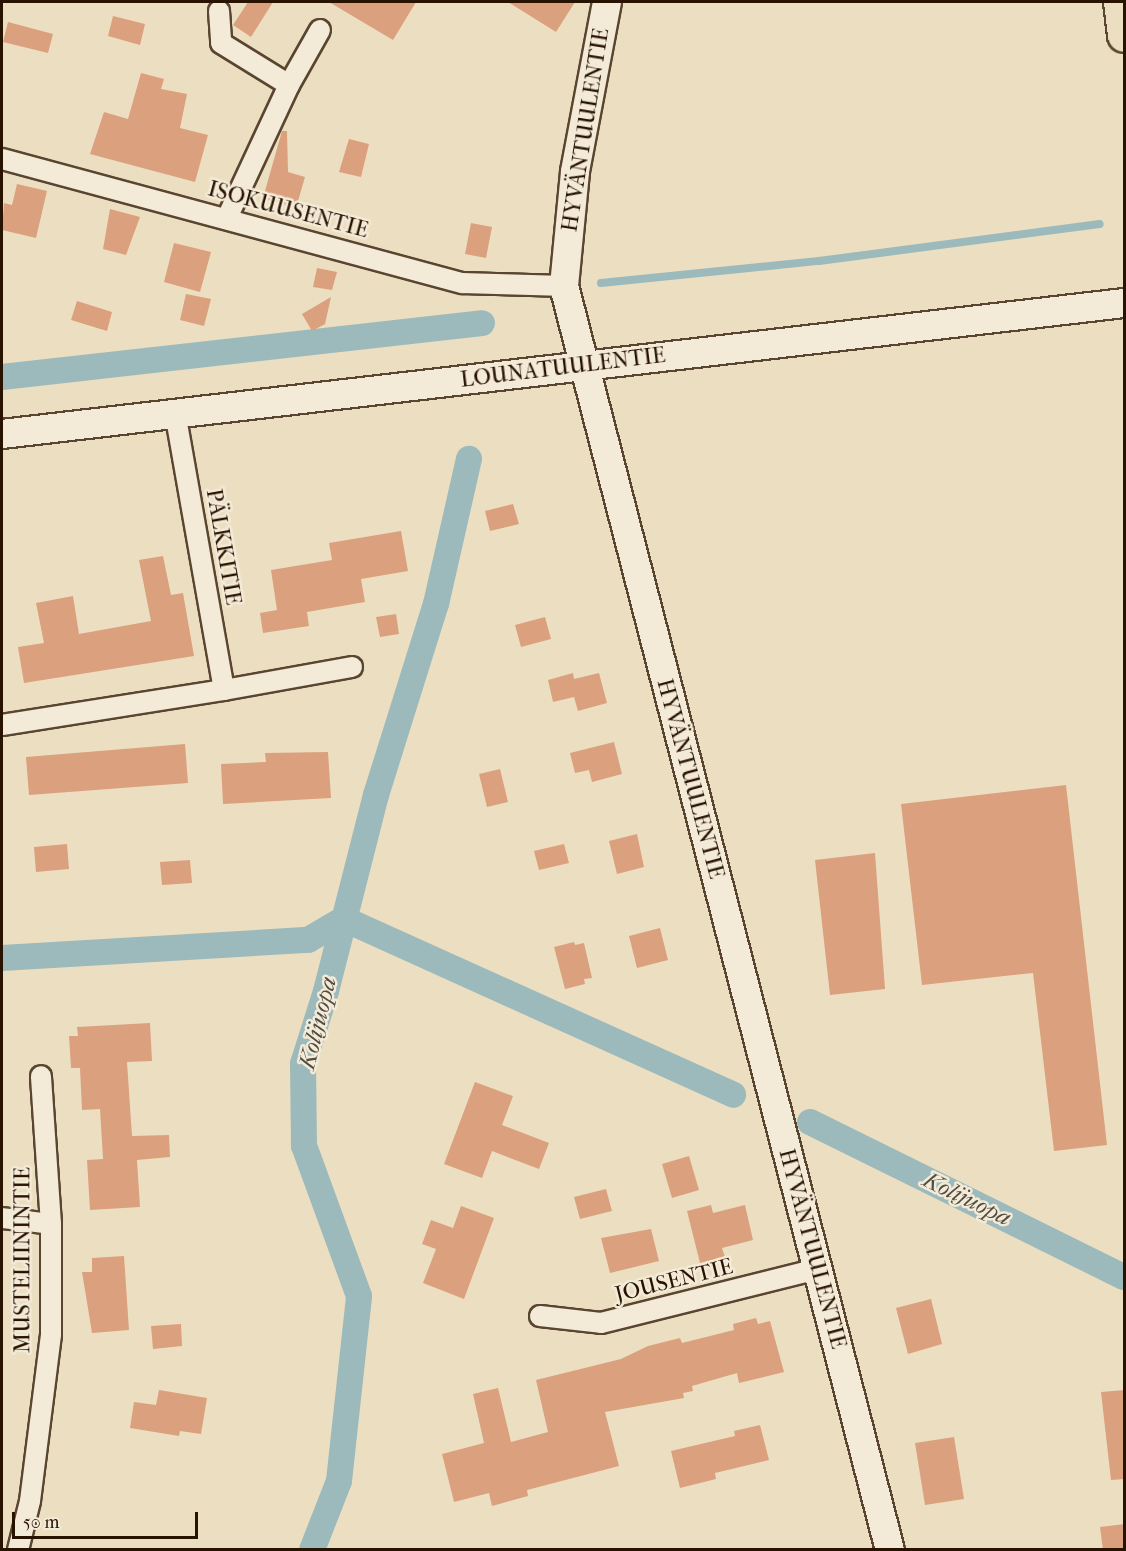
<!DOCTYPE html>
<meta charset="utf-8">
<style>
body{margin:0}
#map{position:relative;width:1126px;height:1551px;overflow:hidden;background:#ecdfc1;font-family:"IM FELL French Canon",serif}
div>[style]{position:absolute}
.stream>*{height:8px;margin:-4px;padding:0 4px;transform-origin:4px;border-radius:4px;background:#9cbabc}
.canal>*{height:26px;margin:-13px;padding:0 13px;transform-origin:13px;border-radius:13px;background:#9cbabc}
.building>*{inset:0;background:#dba07d}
.roads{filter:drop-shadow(2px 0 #594530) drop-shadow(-2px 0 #594530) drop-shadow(0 2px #594530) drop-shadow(0 -2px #594530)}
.street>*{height:20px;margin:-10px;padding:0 10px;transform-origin:10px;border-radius:10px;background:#f3ead7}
.secondary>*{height:28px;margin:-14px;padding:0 14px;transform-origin:14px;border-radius:14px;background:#f3ead7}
.primary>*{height:32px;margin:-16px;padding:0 16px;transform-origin:16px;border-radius:16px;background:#ecdfc1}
span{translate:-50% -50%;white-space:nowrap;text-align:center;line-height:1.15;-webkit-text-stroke:5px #f3ead7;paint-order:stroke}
.street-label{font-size:22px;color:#281200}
.water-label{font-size:24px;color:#514d42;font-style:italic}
.frame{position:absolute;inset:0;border:3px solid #281200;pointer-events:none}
.scale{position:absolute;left:12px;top:1512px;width:186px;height:27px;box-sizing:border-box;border:3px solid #281200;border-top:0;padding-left:8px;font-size:18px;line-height:21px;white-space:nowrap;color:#281200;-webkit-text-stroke:4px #f3ead7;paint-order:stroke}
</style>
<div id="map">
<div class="stream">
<div style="left:601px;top:283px;width:219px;rotate:-5.8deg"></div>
<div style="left:819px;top:261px;width:283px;rotate:-7.5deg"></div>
</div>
<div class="canal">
<div style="left:2px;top:377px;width:483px;rotate:-6.4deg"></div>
<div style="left:2px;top:958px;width:307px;rotate:-3.4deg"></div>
<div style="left:308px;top:940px;width:42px;rotate:-30.3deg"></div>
<div style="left:344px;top:919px;width:427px;rotate:24.3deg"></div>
<div style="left:810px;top:1122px;width:350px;rotate:26.3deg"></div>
<div style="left:312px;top:1550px;width:74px;rotate:-68.6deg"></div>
<div style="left:339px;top:1481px;width:186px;rotate:-83.8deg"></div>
<div style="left:359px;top:1296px;width:160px;rotate:-110.1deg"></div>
<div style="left:304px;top:1146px;width:82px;rotate:-90.7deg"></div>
<div style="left:303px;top:1064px;width:77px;rotate:-72.5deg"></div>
<div style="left:326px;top:991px;width:202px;rotate:-75.7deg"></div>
<div style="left:376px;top:795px;width:200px;rotate:-72.6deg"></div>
<div style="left:436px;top:604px;width:149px;rotate:-77.2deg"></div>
</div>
<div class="building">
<div style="clip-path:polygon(248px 2px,273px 2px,251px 37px,233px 25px)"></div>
<div style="clip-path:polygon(329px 2px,416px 2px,393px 40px)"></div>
<div style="clip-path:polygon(508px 2px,575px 2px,556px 32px)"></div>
<div style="clip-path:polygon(113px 16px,145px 24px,140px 45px,108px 36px)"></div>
<div style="clip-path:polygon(8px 22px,53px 34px,48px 53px,3px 42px)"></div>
<div style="clip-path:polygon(141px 73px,164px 79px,161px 89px,187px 94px,180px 128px,208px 135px,195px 182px,90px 154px,104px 112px,128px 119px)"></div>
<div style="clip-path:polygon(282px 131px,287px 131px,288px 172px,305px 177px,296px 208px,263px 198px)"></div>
<div style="clip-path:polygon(349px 139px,369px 144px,361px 177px,339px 172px)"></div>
<div style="clip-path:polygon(17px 184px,47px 191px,36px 238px,2px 230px,4px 203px,12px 205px)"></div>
<div style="clip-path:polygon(110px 209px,140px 217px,126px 255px,103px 249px)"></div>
<div style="clip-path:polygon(471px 223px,492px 227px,486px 258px,465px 254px)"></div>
<div style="clip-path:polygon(174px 243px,211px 252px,200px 292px,164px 282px)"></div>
<div style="clip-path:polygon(317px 268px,337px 272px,332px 290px,313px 287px)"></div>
<div style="clip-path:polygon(186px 294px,211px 299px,204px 326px,180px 320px)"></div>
<div style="clip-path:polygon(331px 297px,325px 324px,312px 331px,302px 314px)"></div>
<div style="clip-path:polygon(77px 301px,112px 312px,107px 331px,71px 320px)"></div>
<div style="clip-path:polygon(513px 504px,519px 524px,490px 531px,485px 511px)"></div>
<div style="clip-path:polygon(401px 531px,408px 571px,361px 579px,365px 602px,307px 612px,309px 626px,263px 633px,260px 613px,277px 610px,271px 570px,332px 560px,329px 543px)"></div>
<div style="clip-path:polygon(163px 556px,171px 595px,183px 593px,194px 656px,24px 683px,18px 647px,44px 643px,36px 603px,73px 596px,79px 634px,151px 621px,139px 560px)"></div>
<div style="clip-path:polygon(396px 614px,399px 634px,380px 637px,376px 617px)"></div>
<div style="clip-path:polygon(545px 617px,551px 639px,521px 647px,515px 625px)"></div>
<div style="clip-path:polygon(573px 673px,574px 679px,599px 673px,607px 703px,578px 711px,574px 697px,553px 702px,548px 680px)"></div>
<div style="clip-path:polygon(614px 742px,622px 774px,592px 782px,589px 770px,575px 773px,570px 753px)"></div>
<div style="clip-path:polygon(185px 744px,188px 783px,29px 795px,26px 757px)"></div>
<div style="clip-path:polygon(328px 752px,331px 798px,223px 804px,221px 764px,266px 762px,265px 753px)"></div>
<div style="clip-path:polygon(500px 769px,508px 802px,487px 807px,479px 774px)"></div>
<div style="clip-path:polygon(1066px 785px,1107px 1145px,1054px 1151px,1033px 973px,922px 985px,901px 804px)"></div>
<div style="clip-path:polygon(637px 834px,644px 867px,617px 874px,609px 841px)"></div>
<div style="clip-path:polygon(67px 844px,69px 869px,36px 872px,34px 847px)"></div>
<div style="clip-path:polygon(564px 844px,569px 863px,539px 870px,534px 851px)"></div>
<div style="clip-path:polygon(875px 853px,885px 989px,830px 995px,815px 860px)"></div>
<div style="clip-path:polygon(190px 860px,192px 883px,162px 885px,160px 862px)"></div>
<div style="clip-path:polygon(660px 928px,668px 960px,637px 968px,629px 936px)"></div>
<div style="clip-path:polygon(574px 942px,575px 945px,584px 943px,592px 978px,584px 979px,585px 984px,565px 989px,554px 947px)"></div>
<div style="clip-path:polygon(150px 1023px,152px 1061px,127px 1062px,132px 1136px,169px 1135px,170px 1157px,137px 1160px,140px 1207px,90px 1210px,87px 1160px,103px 1159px,100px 1109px,82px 1110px,80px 1068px,71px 1068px,69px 1036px,78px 1036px,77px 1027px)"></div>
<div style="clip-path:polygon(475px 1082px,513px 1096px,502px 1125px,549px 1143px,539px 1169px,492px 1151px,482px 1178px,444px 1164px)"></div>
<div style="clip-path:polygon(689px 1156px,699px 1190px,672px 1198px,662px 1164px)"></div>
<div style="clip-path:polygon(606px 1189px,612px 1211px,580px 1219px,574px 1197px)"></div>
<div style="clip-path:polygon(711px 1205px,713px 1213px,745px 1205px,753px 1240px,722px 1248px,725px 1257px,700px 1263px,687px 1211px)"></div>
<div style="clip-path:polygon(461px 1206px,494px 1218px,464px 1299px,423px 1283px,436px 1249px,422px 1244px,431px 1220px,453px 1228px)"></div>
<div style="clip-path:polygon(651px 1229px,659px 1261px,610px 1273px,601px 1238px)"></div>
<div style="clip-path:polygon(124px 1256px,129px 1330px,92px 1333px,82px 1272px,92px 1272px,92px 1258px)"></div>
<div style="clip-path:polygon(931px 1299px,942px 1344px,908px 1354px,896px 1308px)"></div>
<div style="clip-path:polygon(756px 1318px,758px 1324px,770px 1321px,784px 1372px,739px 1383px,737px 1373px,692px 1386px,693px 1391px,683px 1393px,684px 1398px,605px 1412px,619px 1466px,527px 1490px,528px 1496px,492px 1506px,489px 1493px,454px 1502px,442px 1454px,484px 1443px,473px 1394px,498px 1388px,511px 1442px,548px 1432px,536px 1380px,621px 1359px,648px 1346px,680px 1338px,682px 1343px,734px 1330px,733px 1324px)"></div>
<div style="clip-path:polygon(181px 1324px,182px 1346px,153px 1349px,151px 1326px)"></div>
<div style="clip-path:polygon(159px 1390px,207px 1398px,201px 1434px,180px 1431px,179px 1436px,130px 1428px,134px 1402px,156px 1405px)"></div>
<div style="clip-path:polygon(1125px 1390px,1125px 1479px,1111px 1480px,1101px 1392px)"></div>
<div style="clip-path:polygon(760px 1425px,769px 1460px,715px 1473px,716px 1479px,680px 1488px,671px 1451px,735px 1436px,734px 1431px)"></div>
<div style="clip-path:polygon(954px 1437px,964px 1499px,925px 1505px,915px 1443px)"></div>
<div style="clip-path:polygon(1125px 1524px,1125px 1550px,1103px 1550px,1100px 1527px)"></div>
</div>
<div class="roads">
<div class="street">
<div style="left:219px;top:11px;width:32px;rotate:86deg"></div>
<div style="left:221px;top:43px;width:80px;rotate:31.7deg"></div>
<div style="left:2px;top:159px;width:477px;rotate:15.1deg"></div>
<div style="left:463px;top:283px;width:101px;rotate:1.7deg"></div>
<div style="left:227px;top:218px;width:147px;rotate:-65deg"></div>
<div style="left:289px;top:85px;width:63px;rotate:-60.6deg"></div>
<div style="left:224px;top:690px;width:130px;rotate:-10.2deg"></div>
<div style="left:2px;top:725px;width:225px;rotate:-9deg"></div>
<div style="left:224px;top:690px;width:282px;rotate:-100deg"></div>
<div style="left:2px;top:1218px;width:49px;rotate:7deg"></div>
<div style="left:540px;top:1316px;width:61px;rotate:6.5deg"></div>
<div style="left:601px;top:1323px;width:223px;rotate:-14deg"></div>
<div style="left:18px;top:1550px;width:50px;rotate:-76.2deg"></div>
<div style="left:30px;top:1501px;width:168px;rotate:-82.8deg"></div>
<div style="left:51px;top:1334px;width:110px;rotate:-90deg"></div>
<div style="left:51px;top:1224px;width:148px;rotate:-93.9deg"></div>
</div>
<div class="secondary">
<div style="left:607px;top:2px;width:173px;rotate:100.7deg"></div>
<div style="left:575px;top:172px;width:115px;rotate:95.5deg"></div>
<div style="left:564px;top:286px;width:1305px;rotate:75.54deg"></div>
<div style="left:2px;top:434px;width:1130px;rotate:-6.66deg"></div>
</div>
<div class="primary">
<div style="left:1120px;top:2px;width:34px;rotate:83deg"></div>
</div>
</div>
<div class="street-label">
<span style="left:586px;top:130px;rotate:-81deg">HYVÄNTUULENTIE</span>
<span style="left:288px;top:210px;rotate:15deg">ISOKUUSENTIE</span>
<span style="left:563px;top:368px;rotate:-7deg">LOUNATUULENTIE</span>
<span style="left:223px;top:547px;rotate:80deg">PÄLKKITIE</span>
<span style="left:690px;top:779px;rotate:75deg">HYVÄNTUULENTIE</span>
<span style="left:812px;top:1249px;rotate:75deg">HYVÄNTUULENTIE</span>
<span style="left:23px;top:1260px;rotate:-90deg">MUSTELIININTIE</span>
<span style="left:674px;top:1281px;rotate:-14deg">JOUSENTIE</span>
</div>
<div class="water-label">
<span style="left:318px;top:1023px;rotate:-76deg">Kolijuopa</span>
<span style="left:967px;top:1199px;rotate:26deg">Kolijuopa</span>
</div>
<div class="frame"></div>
<div class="scale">50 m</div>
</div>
